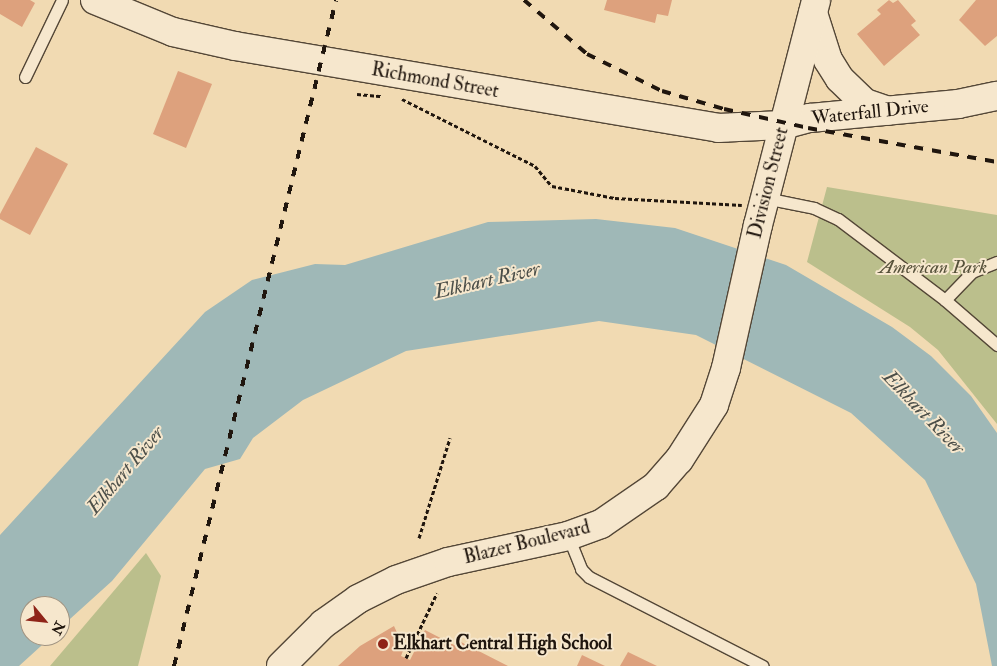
<!DOCTYPE html>
<style>
body{margin:0}
#map{position:relative;width:997px;height:666px;overflow:hidden;background:#f1dab2;font-family:"IM FELL Double Pica",serif}
div>[style]{position:absolute}
.green>*{inset:0;background:#bbbf8c}
.water>*{inset:0;background:#9fb8b7}
.building>*{inset:0;background:#dda17d}
.path>*{height:3px;margin-top:-1.5px;transform-origin:0;background:repeating-linear-gradient(90deg,#20160e 0 4px,transparent 0 6.5px)}
.roads{filter:drop-shadow(1px 0 #544737) drop-shadow(-1px 0 #544737) drop-shadow(0 1px #544737) drop-shadow(0 -1px #544737)}
.lane>*{height:11px;margin:-5.5px;padding:0 5.5px;transform-origin:5.5px;border-radius:5.5px;background:#f6e7cd}
.secondary>*{height:28px;margin:-14px;padding:0 14px;transform-origin:14px;border-radius:14px;background:#f6e7cd}
.rail>*{height:4px;margin-top:-2px;transform-origin:0;background:repeating-linear-gradient(90deg,#20160e 0 9px,transparent 0 18px)}
.dots>*{width:14px;height:14px;translate:-50% -50%;box-sizing:border-box;border:2px solid #f6e7cd;border-radius:50%}
span{translate:-50% -50%;white-space:nowrap;text-align:center;line-height:1.15;-webkit-text-stroke:4px #f6e7cd;paint-order:stroke}
.street-label{font-size:19px;color:#20160e}
.park-label{font-size:19px;color:#56513a;font-style:italic}
.poi-label{font-size:19px;color:#20160e;font-weight:700}
.left{translate:0 -50%;text-align:left}
.water-label{font-size:20px;color:#4c4f49;font-style:italic}
.north{position:absolute;left:20px;top:596px;width:50px;height:50px;box-sizing:border-box;background:#f6e7cd;border:1px solid #a09381;border-radius:50%;rotate:118deg;font-size:14px;font-weight:700;line-height:20px;text-align:center;color:#20160e}
.north::after{content:'';display:block;margin:auto;width:18px;height:22px;background:#8f2418;clip-path:polygon(50% 0,100% 100%,50% 72%,0 100%)}
</style>
<div id="map">
<div class="green">
<div style="clip-path:polygon(827px 187px,997px 215px,997px 424px,938px 350px,910px 327px,807px 262px)"></div>
<div style="clip-path:polygon(146px 553px,161px 576px,138px 666px,50px 666px)"></div>
</div>
<div class="water">
<div style="clip-path:polygon(596px 219px,675px 228px,786px 265px,892px 327px,931px 356px,971px 396px,997px 433px,997px 666px,992px 666px,976px 584px,925px 480px,851px 413px,696px 335px,599px 321px,406px 351px,303px 400px,253px 438px,240px 459px,205px 469px,112px 581px,60px 628px,60px 606px,30px 606px,30px 636px,52px 636px,19px 666px,0 666px,0 535px,205px 312px,252px 280px,315px 264px,345px 265px,488px 222px)"></div>
</div>
<div class="building">
<div style="clip-path:polygon(0 0,30px 0,35px 3px,22px 27px,0 14px)"></div>
<div style="clip-path:polygon(607px 0,672px 0,668px 16px,657px 14px,655px 23px,604px 10px)"></div>
<div style="clip-path:polygon(889px 0,893px 3px,898px 0,916px 21px,911px 25px,920px 35px,884px 66px,857px 34px,881px 14px,877px 10px)"></div>
<div style="clip-path:polygon(976px 0,997px 0,997px 36px,985px 46px,959px 20px)"></div>
<div style="clip-path:polygon(178px 71px,212px 84px,186px 148px,153px 134px)"></div>
<div style="clip-path:polygon(36px 147px,68px 164px,30px 235px,0 219px,0 214px)"></div>
<div style="clip-path:polygon(394px 626px,404px 648px,401px 656px,410px 660px,425px 630px,458px 647px,461px 642px,508px 666px,338px 666px,360px 646px)"></div>
<div style="clip-path:polygon(628px 652px,657px 666px,620px 666px)"></div>
<div style="clip-path:polygon(582px 655px,605px 666px,577px 666px)"></div>
</div>
<div class="path">
<div style="left:357px;top:94px;width:25px;rotate:5deg"></div>
<div style="left:402px;top:99px;width:149px;rotate:26.7deg"></div>
<div style="left:535px;top:166px;width:26px;rotate:50deg"></div>
<div style="left:552px;top:186px;width:64px;rotate:10.8deg"></div>
<div style="left:615px;top:198px;width:127px;rotate:3.2deg"></div>
<div style="left:419px;top:538px;width:105px;rotate:-72.8deg"></div>
<div style="left:406px;top:658px;width:72px;rotate:-64.5deg"></div>
</div>
<div class="roads">
<div class="lane">
<div style="left:25px;top:77px;width:85px;rotate:-64.3deg"></div>
<div style="left:765px;top:198px;width:50px;rotate:11.5deg"></div>
<div style="left:814px;top:208px;width:26px;rotate:25deg"></div>
<div style="left:838px;top:219px;width:134px;rotate:37.1deg"></div>
<div style="left:945px;top:300px;width:69px;rotate:40.9deg"></div>
<div style="left:945px;top:300px;width:39px;rotate:-46deg"></div>
<div style="left:972px;top:272px;width:27px;rotate:-22deg"></div>
<div style="left:568px;top:536px;width:35px;rotate:68deg"></div>
<div style="left:581px;top:569px;width:11px;rotate:45deg"></div>
<div style="left:589px;top:577px;width:195px;rotate:27.1deg"></div>
</div>
<div class="secondary">
<div style="left:95px;top:0;width:84px;rotate:22.3deg"></div>
<div style="left:173px;top:32px;width:64px;rotate:12.7deg"></div>
<div style="left:235px;top:46px;width:490px;rotate:9.6deg"></div>
<div style="left:718px;top:128px;width:65px;rotate:-2.6deg"></div>
<div style="left:783px;top:125px;width:28px;rotate:-15deg"></div>
<div style="left:810px;top:118px;width:149px;rotate:-5.4deg"></div>
<div style="left:958px;top:104px;width:40px;rotate:-12deg"></div>
<div style="left:813px;top:13px;width:49px;rotate:72.3deg"></div>
<div style="left:828px;top:60px;width:22px;rotate:58deg"></div>
<div style="left:840px;top:79px;width:35px;rotate:44deg"></div>
<div style="left:865px;top:103px;width:24px;rotate:19deg"></div>
<div style="left:281px;top:666px;width:59px;rotate:-45deg"></div>
<div style="left:323px;top:624px;width:43px;rotate:-35.5deg"></div>
<div style="left:358px;top:599px;width:42px;rotate:-26.6deg"></div>
<div style="left:396px;top:580px;width:55px;rotate:-19.1deg"></div>
<div style="left:448px;top:562px;width:123px;rotate:-12.2deg"></div>
<div style="left:568px;top:536px;width:35px;rotate:-20deg"></div>
<div style="left:601px;top:524px;width:67px;rotate:-34.6deg"></div>
<div style="left:656px;top:486px;width:35px;rotate:-49deg"></div>
<div style="left:679px;top:460px;width:65px;rotate:-57.5deg"></div>
<div style="left:714px;top:405px;width:39px;rotate:-72deg"></div>
<div style="left:726px;top:368px;width:147px;rotate:-77.4deg"></div>
<div style="left:758px;top:225px;width:232px;rotate:-75.5deg"></div>
</div>
</div>
<div class="rail">
<div style="left:524px;top:0;width:83px;rotate:40.6deg"></div>
<div style="left:587px;top:54px;width:84px;rotate:26.3deg"></div>
<div style="left:662px;top:91px;width:65px;rotate:16.2deg"></div>
<div style="left:724px;top:109px;width:86px;rotate:12.7deg"></div>
<div style="left:808px;top:128px;width:192px;rotate:10.2deg"></div>
<div style="left:174px;top:666px;width:685px;rotate:-76.33deg"></div>
</div>
<div class="dots">
<div style="left:383px;top:644px;background:#8f2418"></div>
</div>
<div class="street-label">
<span style="left:435px;top:81px;rotate:10deg">Richmond Street</span>
<span style="left:870px;top:113px;rotate:-6deg">Waterfall Drive</span>
<span style="left:769px;top:183px;rotate:-76deg">Division Street</span>
<span style="left:527px;top:543px;rotate:-14deg">Blazer Boulevard</span>
</div>
<div class="park-label">
<span style="left:933px;top:268px">American Park</span>
</div>
<div class="poi-label">
<span class="left" style="left:393px;top:644px">Elkhart Central High School</span>
</div>
<div class="water-label">
<span style="left:487px;top:280px;rotate:-13deg">Elkhart River</span>
<span style="left:924px;top:412px;rotate:46deg">Elkhart River</span>
<span style="left:125px;top:470px;rotate:-50deg">Elkhart River</span>
</div>
<div class="north">N</div>
</div>
